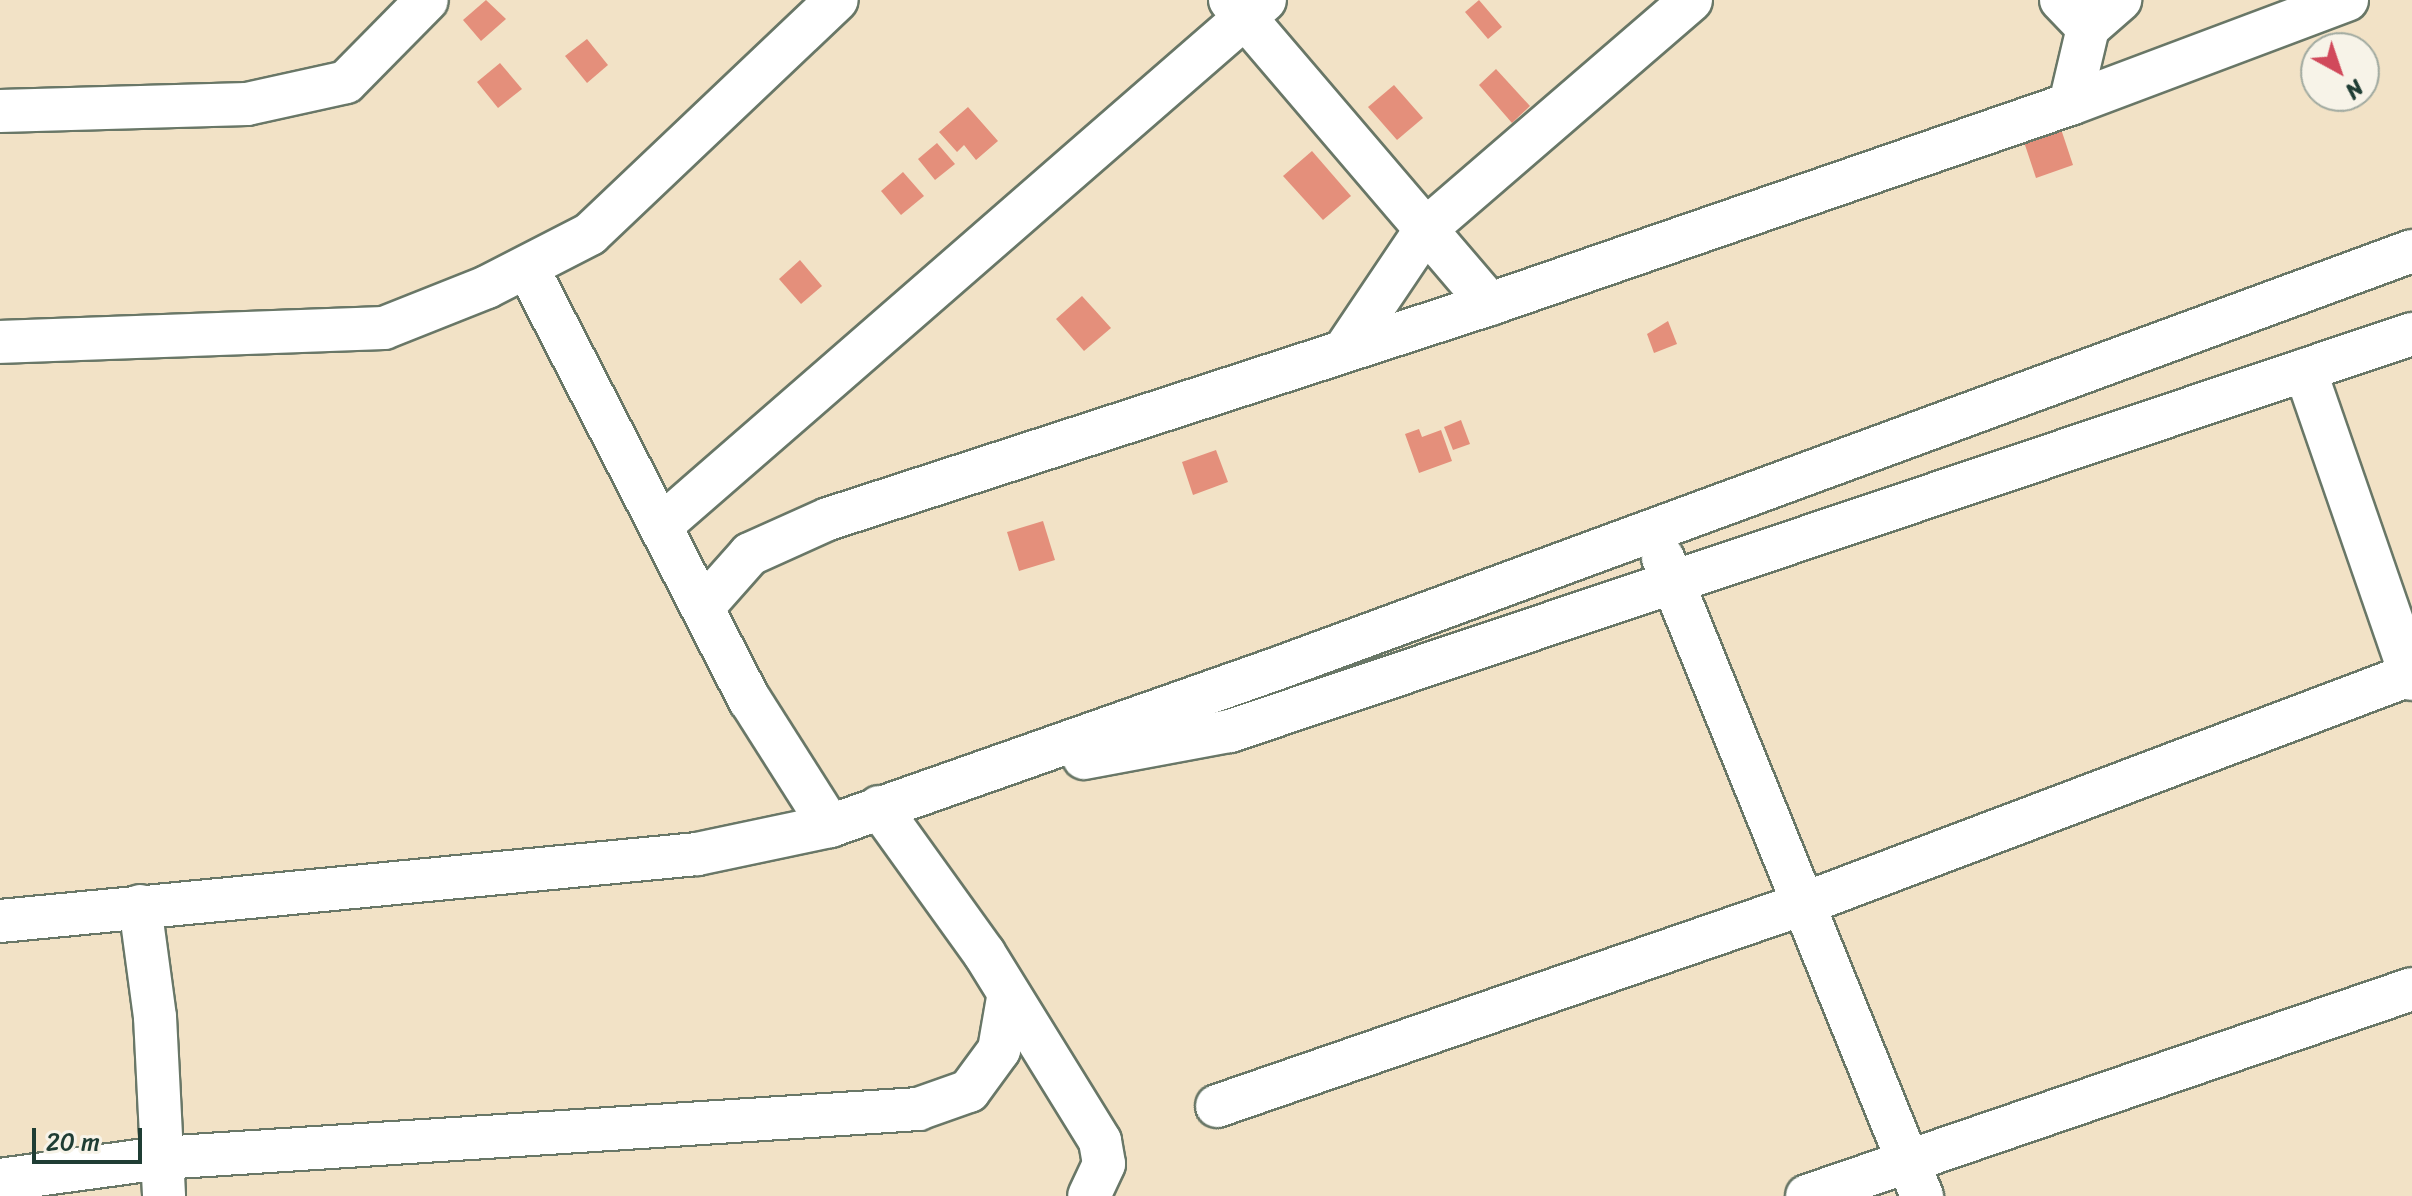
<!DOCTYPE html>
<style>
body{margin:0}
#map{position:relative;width:2412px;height:1196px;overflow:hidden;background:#f2e2c6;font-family:Sriracha,sans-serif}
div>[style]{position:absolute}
.building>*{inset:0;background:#e48f7b}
.roads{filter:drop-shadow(2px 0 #697767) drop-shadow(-2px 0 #697767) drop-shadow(0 2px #697767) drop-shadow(0 -2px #697767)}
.minor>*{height:42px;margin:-21px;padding:0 21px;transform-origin:21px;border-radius:21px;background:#fff}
span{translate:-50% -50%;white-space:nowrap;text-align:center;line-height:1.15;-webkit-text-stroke:6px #f7f3e8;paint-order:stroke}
.north{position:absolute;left:2300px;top:32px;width:80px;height:80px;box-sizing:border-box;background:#f7f3e8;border:2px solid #a1aaa0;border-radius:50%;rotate:140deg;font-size:22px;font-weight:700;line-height:32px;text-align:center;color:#1f3d34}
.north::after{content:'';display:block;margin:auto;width:28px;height:36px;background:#d1495b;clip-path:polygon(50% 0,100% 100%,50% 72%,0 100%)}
.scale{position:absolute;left:32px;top:1128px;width:110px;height:36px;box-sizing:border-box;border:4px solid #1f3d34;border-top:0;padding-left:10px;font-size:24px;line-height:28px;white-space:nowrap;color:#1f3d34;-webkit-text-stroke:6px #f7f3e8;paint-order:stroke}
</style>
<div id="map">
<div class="building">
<div style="clip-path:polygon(486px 0,506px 19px,481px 41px,463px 20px)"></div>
<div style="clip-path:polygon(1479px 0,1502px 27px,1488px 39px,1465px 12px)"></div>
<div style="clip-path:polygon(587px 39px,608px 65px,587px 83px,565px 56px)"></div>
<div style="clip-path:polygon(500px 63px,522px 89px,498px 108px,477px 82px)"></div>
<div style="clip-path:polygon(1496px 69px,1530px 106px,1512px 123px,1479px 85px)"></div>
<div style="clip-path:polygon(1394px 85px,1423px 118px,1397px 140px,1368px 107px)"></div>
<div style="clip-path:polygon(968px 107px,998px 141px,976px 160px,964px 145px,957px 152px,939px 132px)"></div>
<div style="clip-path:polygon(2060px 126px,2073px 165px,2036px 178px,2023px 139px)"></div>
<div style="clip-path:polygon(937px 143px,955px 164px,935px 180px,918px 159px)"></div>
<div style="clip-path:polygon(1312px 151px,1351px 196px,1323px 220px,1283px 176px)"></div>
<div style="clip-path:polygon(903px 172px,924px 196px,901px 215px,881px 191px)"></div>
<div style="clip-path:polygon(800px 260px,822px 286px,801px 304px,779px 279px)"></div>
<div style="clip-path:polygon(1082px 296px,1111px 328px,1084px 351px,1056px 319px)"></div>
<div style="clip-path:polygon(1668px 321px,1677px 344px,1654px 353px,1647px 334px)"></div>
<div style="clip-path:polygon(1461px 420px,1470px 444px,1453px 450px,1444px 427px)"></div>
<div style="clip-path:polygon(1419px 429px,1422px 437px,1441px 430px,1452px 461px,1419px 473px,1405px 434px)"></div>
<div style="clip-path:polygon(1216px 450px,1228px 482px,1193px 495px,1182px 462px)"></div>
<div style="clip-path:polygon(1043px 521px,1055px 560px,1019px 571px,1007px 532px)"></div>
</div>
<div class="roads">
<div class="minor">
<div style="left:1230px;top:0;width:400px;rotate:49.5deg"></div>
<div style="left:2061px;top:0;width:39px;rotate:46deg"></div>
<div style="left:2070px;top:104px;width:296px;rotate:-20.6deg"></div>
<div style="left:0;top:111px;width:247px;rotate:-1.6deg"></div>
<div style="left:247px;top:104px;width:101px;rotate:-12.5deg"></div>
<div style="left:346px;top:82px;width:115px;rotate:-45.4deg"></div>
<div style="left:527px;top:267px;width:487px;rotate:62.8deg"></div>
<div style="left:750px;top:700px;width:149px;rotate:57.6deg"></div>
<div style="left:0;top:342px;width:384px;rotate:-2.1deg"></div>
<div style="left:384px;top:328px;width:111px;rotate:-21.7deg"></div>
<div style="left:487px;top:287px;width:116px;rotate:-27.2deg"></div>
<div style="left:590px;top:234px;width:340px;rotate:-43.5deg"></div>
<div style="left:1344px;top:351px;width:147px;rotate:-56.1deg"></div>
<div style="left:1426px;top:229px;width:350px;rotate:-40.8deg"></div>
<div style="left:2305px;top:370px;width:327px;rotate:70.9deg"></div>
<div style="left:663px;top:524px;width:798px;rotate:-41.04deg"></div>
<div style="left:1663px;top:558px;width:689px;rotate:67.91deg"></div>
<div style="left:703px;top:607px;width:71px;rotate:-48.4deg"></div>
<div style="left:750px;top:554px;width:85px;rotate:-24.2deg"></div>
<div style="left:828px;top:519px;width:696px;rotate:-17.99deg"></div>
<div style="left:1490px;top:304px;width:614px;rotate:-19.03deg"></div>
<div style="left:2070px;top:104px;width:78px;rotate:-76.7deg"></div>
<div style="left:2088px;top:28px;width:43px;rotate:-41.2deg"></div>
<div style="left:1084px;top:758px;width:148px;rotate:-10.5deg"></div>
<div style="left:1230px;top:731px;width:1247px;rotate:-18.57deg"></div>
<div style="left:879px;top:807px;width:180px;rotate:54.3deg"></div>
<div style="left:984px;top:953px;width:221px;rotate:58.3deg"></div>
<div style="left:1100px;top:1141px;width:23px;rotate:80deg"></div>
<div style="left:1104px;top:1164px;width:35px;rotate:115deg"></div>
<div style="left:140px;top:906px;width:112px;rotate:82.3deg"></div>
<div style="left:155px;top:1017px;width:179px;rotate:87.1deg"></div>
<div style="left:0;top:921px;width:700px;rotate:-5.49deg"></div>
<div style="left:697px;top:854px;width:136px;rotate:-11.9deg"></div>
<div style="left:830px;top:826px;width:481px;rotate:-19.4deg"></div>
<div style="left:1284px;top:666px;width:1202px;rotate:-20.2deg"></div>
<div style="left:1217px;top:1106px;width:620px;rotate:-19.02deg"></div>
<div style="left:1803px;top:904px;width:651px;rotate:-20.69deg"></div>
<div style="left:0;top:1180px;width:162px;rotate:-7.8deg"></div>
<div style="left:161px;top:1158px;width:759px;rotate:-3.7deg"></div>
<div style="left:918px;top:1109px;width:54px;rotate:-19.4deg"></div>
<div style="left:969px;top:1091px;width:51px;rotate:-53.8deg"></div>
<div style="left:999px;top:1050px;width:53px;rotate:-80.2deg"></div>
<div style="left:1807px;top:1196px;width:639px;rotate:-18.89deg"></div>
</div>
</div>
<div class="north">N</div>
<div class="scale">20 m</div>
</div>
